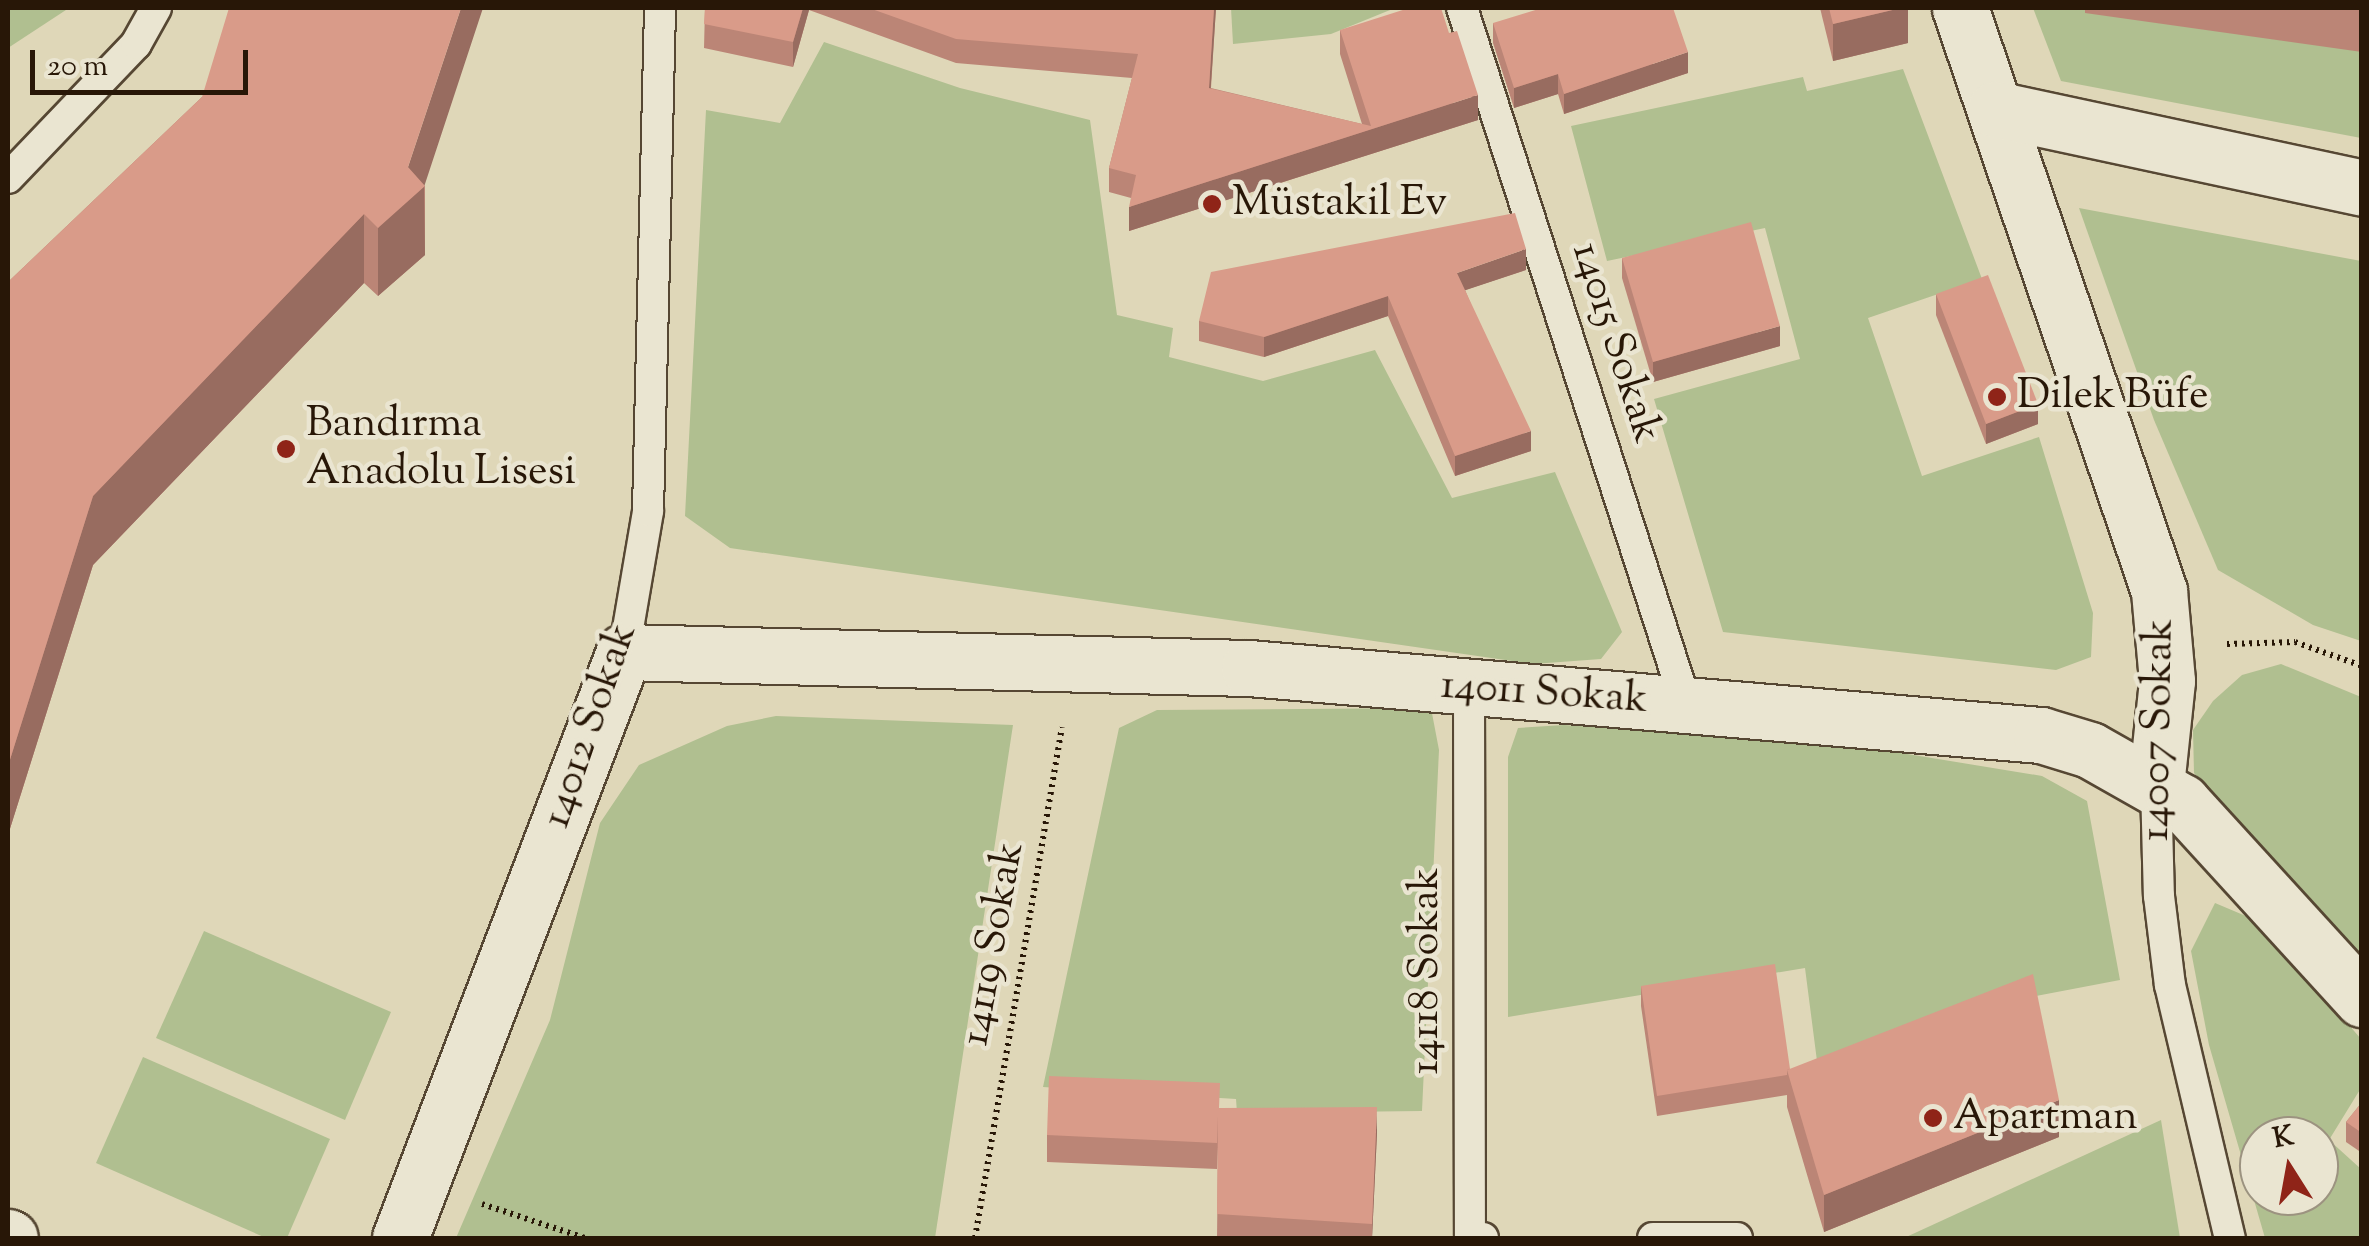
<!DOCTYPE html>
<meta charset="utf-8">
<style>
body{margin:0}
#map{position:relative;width:2369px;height:1246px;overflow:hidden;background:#dfd7b8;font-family:"Sorts Mill Goudy",serif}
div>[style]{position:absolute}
.green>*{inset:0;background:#b0bf90}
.path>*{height:6px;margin-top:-3px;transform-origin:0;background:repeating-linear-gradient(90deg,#281707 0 2.5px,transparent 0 7.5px)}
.roads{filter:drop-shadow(2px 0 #564733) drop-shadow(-2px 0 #564733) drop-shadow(0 2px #564733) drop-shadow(0 -2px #564733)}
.service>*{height:30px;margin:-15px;padding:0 15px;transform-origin:15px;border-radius:15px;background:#eae5d1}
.minor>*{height:55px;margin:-27.5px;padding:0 27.5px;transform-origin:27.5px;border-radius:27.5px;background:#eae5d1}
.wall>*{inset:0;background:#bb8576}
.shaded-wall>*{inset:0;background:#986c60}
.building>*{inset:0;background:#d99b89}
.dots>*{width:28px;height:28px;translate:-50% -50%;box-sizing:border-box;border:5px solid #eae5d1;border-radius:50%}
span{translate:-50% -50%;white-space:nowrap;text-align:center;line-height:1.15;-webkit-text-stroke:9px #eae5d1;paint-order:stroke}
.poi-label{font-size:42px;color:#281707}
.left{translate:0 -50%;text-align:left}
.street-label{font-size:42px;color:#281707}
.frame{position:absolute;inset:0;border:10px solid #281707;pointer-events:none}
.north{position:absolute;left:2239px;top:1116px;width:100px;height:100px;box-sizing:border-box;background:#eae5d1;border:2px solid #9c9380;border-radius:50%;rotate:349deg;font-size:28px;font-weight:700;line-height:40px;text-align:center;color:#281707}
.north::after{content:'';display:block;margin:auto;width:35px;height:45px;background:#8f2418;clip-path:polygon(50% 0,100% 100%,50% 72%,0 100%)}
.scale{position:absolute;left:30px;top:50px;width:218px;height:45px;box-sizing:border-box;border:5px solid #281707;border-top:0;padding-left:12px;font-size:30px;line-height:35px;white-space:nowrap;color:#281707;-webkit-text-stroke:8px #eae5d1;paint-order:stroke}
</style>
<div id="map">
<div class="green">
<div style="clip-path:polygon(8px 8px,69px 8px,8px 48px)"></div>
<div style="clip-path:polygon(1231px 8px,1395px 8px,1331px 34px,1233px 44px)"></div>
<div style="clip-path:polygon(2033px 8px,2361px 8px,2361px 138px,2061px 81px)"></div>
<div style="clip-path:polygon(824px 42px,960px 88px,1090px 120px,1117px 315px,1173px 328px,1169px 357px,1263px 381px,1375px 350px,1452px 498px,1555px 472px,1622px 632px,1601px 659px,1533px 664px,730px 548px,685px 516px,706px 110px,780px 123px)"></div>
<div style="clip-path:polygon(1903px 69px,1982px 279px,1868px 318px,1922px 476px,2039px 437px,2093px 613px,2091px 657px,2056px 670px,1723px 632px,1654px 399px,1800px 359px,1765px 228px,1607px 261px,1571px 126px,1803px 77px,1807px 91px)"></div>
<div style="clip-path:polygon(2079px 208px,2361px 261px,2361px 641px,2313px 625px,2218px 570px,2154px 420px)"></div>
<div style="clip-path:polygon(2281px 664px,2361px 697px,2361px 975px,2194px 773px,2193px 730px,2213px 701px,2242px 675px)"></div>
<div style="clip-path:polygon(1431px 708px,1439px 750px,1422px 1111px,1237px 1113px,1236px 1099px,1043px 1087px,1119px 728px,1157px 710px)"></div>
<div style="clip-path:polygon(776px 716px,1013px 725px,935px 1238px,456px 1238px,550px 1020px,600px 823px,639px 765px,727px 726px)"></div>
<div style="clip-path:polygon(1564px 725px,1840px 743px,2042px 776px,2087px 801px,2120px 980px,2009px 1001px,1817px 1061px,1805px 968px,1508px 1017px,1508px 757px,1518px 728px)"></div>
<div style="clip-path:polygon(evenodd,2215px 903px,2260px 922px,2361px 1039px,2361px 1088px,2329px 1140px,2361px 1169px,2361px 1238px,2265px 1238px,2209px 1045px,2191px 951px,2215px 903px,2259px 1136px,2319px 1136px,2319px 1196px,2259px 1196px,2259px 1136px)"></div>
<div style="clip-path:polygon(204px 931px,391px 1012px,345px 1120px,156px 1038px)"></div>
<div style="clip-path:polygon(143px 1057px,330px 1139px,287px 1238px,266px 1238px,96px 1163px)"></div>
<div style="clip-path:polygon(2161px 1120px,2180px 1238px,1904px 1238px)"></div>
</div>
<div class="path">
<div style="left:2227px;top:644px;width:68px;rotate:-1.7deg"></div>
<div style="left:2295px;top:642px;width:71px;rotate:19.7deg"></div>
<div style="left:482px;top:1204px;width:108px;rotate:18.3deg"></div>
<div style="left:975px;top:1238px;width:518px;rotate:-80.34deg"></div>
</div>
<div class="roads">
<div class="service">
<div style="left:1462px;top:8px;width:731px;rotate:72.16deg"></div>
<div style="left:8px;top:178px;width:185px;rotate:-46.3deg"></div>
<div style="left:136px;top:44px;width:41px;rotate:-60.9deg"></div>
<div style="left:624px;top:652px;width:143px;rotate:-80.3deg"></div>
<div style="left:648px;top:511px;width:503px;rotate:-88.63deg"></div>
<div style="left:1469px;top:691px;width:546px;rotate:89.9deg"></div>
<div style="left:1470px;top:1237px;width:13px;rotate:4deg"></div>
<div style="left:2156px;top:785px;width:111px;rotate:88.5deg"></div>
<div style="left:2159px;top:896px;width:90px;rotate:83deg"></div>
<div style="left:2170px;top:985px;width:260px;rotate:76.7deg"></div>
<div style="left:1653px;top:1238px;width:84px"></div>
</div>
<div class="minor">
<div style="left:1960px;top:8px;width:616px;rotate:71.15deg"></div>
<div style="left:2159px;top:591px;width:90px;rotate:84.9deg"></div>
<div style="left:2167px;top:681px;width:105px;rotate:96deg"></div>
<div style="left:1995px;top:109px;width:375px;rotate:12.1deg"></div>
<div style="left:8px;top:1237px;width:2px;rotate:27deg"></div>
<div style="left:400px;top:1238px;width:627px;rotate:-69.08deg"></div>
<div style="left:624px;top:652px;width:625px;rotate:1.47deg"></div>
<div style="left:1249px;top:668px;width:795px;rotate:4.84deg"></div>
<div style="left:2041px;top:735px;width:51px;rotate:17deg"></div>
<div style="left:2090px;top:750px;width:106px;rotate:29.5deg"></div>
<div style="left:2182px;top:802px;width:267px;rotate:47.6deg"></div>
</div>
</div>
<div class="wall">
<div style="clip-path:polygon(705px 8px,1216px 8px,1211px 88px,1362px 124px,1340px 54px,1340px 30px,1478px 120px,1129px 231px,1131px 198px,1109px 192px,1109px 168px,1132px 78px,956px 63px,809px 10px,793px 67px,704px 48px)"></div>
<div style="clip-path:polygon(1820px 8px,1908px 8px,1908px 43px,1833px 61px)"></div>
<div style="clip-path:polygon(2085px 8px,2362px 8px,2362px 52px,2085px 13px)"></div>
<div style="clip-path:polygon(1493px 23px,1688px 73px,1564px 114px,1558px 94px,1514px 108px,1493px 43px)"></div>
<div style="clip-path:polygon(202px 97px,425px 186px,425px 255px,378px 296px,364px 283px,93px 565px,8px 835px,8px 282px)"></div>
<div style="clip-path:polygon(1622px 258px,1780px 346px,1653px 382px,1622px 278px)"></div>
<div style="clip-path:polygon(1526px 270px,1465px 290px,1531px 451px,1455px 476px,1388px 316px,1264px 357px,1199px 341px,1199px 321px)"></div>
<div style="clip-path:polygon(1936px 294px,2038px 424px,1986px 444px,1936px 315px)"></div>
<div style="clip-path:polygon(1641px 986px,1790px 1069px,2059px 1137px,1824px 1232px,1787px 1107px,1787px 1095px,1657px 1116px,1641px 1006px)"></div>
<div style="clip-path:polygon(2362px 1102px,2362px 1153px,2346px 1142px,2346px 1122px)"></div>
<div style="clip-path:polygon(1220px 1108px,1377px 1133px,1372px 1238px,1217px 1238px,1218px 1147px,1217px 1169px,1047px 1162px,1047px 1135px)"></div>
</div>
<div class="shaded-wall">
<div style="clip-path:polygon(461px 8px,483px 8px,424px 187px,425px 255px,378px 296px,378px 228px,408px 167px)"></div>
<div style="clip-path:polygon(803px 8px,809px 8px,809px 10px,793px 67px,793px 42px)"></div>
<div style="clip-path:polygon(1214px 8px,1216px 8px,1209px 112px,1209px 88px)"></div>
<div style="clip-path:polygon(1901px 8px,1908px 8px,1908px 43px,1833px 61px,1833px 24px)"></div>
<div style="clip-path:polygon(1688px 52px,1688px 73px,1564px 114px,1564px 94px)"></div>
<div style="clip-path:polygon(1558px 74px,1558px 94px,1514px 108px,1514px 88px)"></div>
<div style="clip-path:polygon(1478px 95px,1478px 120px,1129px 231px,1129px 207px)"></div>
<div style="clip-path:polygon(364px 214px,364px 283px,93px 565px,8px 835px,8px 766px,93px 496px)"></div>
<div style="clip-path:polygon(1526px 249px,1526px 270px,1457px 293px,1457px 273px)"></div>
<div style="clip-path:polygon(1388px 296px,1388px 316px,1264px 357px,1264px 337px)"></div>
<div style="clip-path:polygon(1780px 326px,1780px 346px,1653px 382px,1653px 362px)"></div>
<div style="clip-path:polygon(2038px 404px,2038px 424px,1986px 444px,1986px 424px)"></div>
<div style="clip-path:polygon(1531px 431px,1531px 451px,1455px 476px,1455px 456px)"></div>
<div style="clip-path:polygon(2059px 1100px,2059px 1137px,1824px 1232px,1824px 1195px)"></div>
<div style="clip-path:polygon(1377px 1107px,1377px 1133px,1372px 1238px,1372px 1224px)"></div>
</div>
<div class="building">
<div style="clip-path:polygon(229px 8px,461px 8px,408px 167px,425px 186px,378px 228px,364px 214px,93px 496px,8px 766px,8px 282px,202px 97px)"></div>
<div style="clip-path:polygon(705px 8px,803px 8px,793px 42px,704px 24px)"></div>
<div style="clip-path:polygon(869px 8px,1214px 8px,1209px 88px,1371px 126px,1340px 30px,1409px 8px,1441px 8px,1449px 33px,1457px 31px,1478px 95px,1129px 207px,1136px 175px,1109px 168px,1138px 54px,956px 39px)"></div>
<div style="clip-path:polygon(1542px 8px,1673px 8px,1688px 52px,1564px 94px,1558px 74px,1514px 88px,1493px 23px)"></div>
<div style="clip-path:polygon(1829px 8px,1901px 8px,1833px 24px)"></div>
<div style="clip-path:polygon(1515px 213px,1526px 249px,1457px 273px,1531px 431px,1455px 456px,1388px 296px,1264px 337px,1199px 321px,1211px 272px)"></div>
<div style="clip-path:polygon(1751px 222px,1780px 326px,1653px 362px,1622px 258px)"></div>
<div style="clip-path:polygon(1988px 275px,2038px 404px,1986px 424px,1936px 294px)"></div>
<div style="clip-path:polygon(1775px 964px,1790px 1069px,1787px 1070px,1787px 1075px,1657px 1096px,1641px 986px)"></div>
<div style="clip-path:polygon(2033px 974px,2059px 1100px,1824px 1195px,1787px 1070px)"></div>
<div style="clip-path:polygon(1049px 1076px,1220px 1083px,1219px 1108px,1377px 1107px,1372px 1224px,1217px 1214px,1218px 1116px,1217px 1143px,1047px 1135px)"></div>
<div style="clip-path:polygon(2362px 1102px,2362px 1133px,2346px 1122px)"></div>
</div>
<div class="dots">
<div style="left:1212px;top:204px;background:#8f2418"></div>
<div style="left:1997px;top:397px;background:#8f2418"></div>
<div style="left:286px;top:449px;background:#8f2418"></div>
<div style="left:1933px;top:1118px;background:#8f2418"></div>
</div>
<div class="poi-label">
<span class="left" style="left:1232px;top:204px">Müstakil Ev</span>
<span class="left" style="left:2017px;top:397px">Dilek Büfe</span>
<span class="left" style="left:306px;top:449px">Bandırma<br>Anadolu Lisesi</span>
<span class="left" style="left:1953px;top:1118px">Apartman</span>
</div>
<div class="street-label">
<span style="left:1615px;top:343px;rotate:72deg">14015 Sokak</span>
<span style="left:1544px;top:694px;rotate:4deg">14011 Sokak</span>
<span style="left:591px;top:726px;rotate:-71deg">14012 Sokak</span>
<span style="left:2159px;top:730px;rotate:-89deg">14007 Sokak</span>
<span style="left:994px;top:944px;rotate:-80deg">14119 Sokak</span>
<span style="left:1427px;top:971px;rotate:-90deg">14118 Sokak</span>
</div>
<div class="frame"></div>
<div class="north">K</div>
<div class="scale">20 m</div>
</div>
